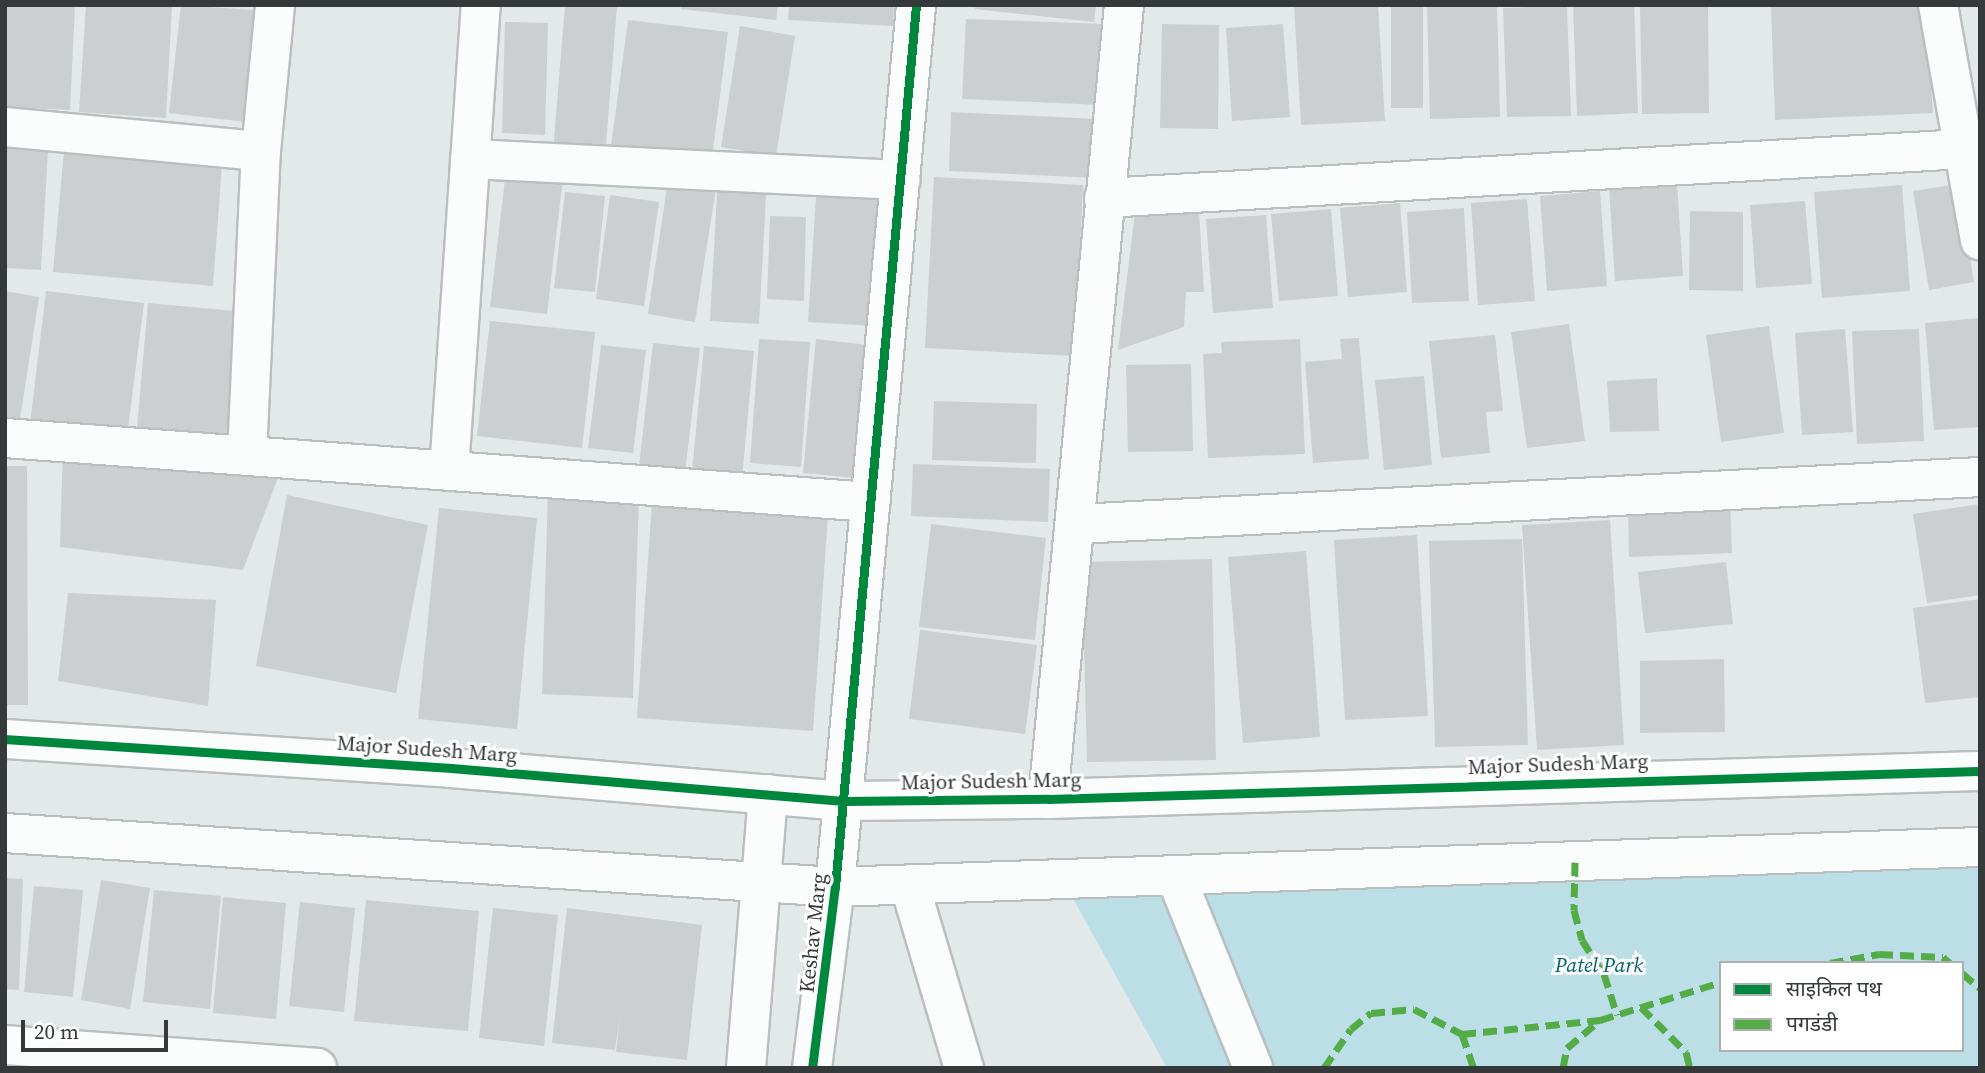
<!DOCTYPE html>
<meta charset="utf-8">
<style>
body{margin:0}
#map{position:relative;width:1985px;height:1073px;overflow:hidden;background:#e3e8e9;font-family:"Source Serif 4","Noto Sans Devanagari",serif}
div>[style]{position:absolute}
.green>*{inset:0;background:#bcdfe7}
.building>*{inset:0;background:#cbcfd0}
.roads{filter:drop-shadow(2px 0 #bbbebf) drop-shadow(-2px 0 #bbbebf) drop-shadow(0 2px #bbbebf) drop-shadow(0 -2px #bbbebf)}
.minor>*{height:38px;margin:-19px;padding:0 19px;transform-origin:19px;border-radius:19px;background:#fbfcfc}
.quiet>*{height:7px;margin-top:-3.5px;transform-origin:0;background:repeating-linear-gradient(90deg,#54ac46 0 14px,transparent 0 21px)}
.cycleway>*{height:9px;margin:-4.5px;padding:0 4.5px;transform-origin:4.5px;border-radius:4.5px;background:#00873e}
span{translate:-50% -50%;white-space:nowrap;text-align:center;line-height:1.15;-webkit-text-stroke:6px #fff;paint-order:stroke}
.street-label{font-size:21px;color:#35393a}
.park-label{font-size:21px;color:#026273;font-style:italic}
.frame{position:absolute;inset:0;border:7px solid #35393a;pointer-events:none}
.legend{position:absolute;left:1719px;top:961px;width:245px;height:91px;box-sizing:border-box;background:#fff;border:2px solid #aeb0b0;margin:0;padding:9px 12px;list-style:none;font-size:21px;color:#35393a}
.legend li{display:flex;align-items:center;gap:14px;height:35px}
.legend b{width:35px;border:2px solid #aeb0b0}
.scale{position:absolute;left:21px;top:1020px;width:147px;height:32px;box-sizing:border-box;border:4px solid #35393a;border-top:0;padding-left:9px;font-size:21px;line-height:24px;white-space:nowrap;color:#35393a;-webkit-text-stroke:5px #fff;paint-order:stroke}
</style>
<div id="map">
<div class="green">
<div style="clip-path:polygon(evenodd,1980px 847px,1980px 1068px,1167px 1068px,1061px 877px,1980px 847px,1721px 963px,1962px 963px,1962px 1050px,1721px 1050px,1721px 963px)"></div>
</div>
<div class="building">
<div style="clip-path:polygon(5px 5px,75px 5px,70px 110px,5px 107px)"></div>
<div style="clip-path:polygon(86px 5px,172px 5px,166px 118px,79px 112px)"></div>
<div style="clip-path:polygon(181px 5px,267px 11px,254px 123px,169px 113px)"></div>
<div style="clip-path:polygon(565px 5px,617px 6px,605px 157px,553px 152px)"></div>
<div style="clip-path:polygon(681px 5px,778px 5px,776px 20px,681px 9px)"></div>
<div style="clip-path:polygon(789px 5px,894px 5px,893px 26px,788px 20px)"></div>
<div style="clip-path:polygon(976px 5px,1096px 5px,1094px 22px,975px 9px)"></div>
<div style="clip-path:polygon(1294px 5px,1378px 5px,1385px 121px,1301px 125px)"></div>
<div style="clip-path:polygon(1391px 5px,1423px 5px,1423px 108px,1391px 108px)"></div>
<div style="clip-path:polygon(1427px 5px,1497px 5px,1500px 117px,1430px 119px)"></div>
<div style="clip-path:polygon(1573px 5px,1634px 5px,1638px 113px,1577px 116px)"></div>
<div style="clip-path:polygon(1640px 5px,1708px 5px,1709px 113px,1642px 114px)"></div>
<div style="clip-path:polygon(1771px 5px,1925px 5px,1933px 113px,1775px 120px)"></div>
<div style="clip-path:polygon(1567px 6px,1571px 116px,1507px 117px,1503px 8px)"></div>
<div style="clip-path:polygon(966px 19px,1106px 24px,1102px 105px,962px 99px)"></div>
<div style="clip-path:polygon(628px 20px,728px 32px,711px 166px,610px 153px)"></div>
<div style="clip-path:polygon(505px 22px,548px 23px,545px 135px,502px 133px)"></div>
<div style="clip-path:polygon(1162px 24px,1219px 25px,1218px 129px,1160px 128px)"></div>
<div style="clip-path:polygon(1283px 24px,1290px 117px,1232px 121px,1226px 28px)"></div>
<div style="clip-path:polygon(740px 26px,795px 36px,776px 156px,721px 147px)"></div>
<div style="clip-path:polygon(951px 112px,1099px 119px,1097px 178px,949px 171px)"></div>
<div style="clip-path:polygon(5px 148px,48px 151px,41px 270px,5px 268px)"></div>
<div style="clip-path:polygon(64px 151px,222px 165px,213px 286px,53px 272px)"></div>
<div style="clip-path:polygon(506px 171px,563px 178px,547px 314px,490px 307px)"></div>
<div style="clip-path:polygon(718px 176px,767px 180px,759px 324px,710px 321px)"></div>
<div style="clip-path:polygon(934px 177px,1083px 185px,1075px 356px,925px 348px)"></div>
<div style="clip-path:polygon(668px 180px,716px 188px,695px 322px,648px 314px)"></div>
<div style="clip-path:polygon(817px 182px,885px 187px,875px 326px,808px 322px)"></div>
<div style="clip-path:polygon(1677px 183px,1683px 276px,1615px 281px,1609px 186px)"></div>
<div style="clip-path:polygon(1958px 184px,1974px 282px,1929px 290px,1913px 191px)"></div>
<div style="clip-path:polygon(1902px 185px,1910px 291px,1822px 298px,1814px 192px)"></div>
<div style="clip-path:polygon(1600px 191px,1607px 286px,1547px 291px,1540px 196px)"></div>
<div style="clip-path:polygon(565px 192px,605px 196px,595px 292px,554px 288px)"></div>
<div style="clip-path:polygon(610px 195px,659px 202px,644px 306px,596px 299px)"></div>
<div style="clip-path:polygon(1527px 199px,1535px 301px,1478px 305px,1471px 203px)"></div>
<div style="clip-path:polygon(1805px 201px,1812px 284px,1756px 288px,1750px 205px)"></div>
<div style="clip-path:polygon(1400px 203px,1407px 292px,1348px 297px,1340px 208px)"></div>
<div style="clip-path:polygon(1464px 208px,1469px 301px,1412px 303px,1407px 212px)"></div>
<div style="clip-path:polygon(1331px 209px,1338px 296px,1279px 301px,1271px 214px)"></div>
<div style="clip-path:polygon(1199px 211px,1204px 292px,1186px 292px,1184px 327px,1118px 350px,1135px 213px)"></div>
<div style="clip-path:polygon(1690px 211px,1743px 212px,1743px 291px,1689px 290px)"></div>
<div style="clip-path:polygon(1266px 215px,1273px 308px,1213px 313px,1206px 219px)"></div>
<div style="clip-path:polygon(770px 216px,806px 217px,804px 301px,767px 299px)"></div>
<div style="clip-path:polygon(5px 291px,39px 297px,18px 432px,5px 430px)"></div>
<div style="clip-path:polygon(46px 291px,144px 303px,127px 436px,30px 424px)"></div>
<div style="clip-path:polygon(148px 303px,245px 312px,240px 436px,137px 427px)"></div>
<div style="clip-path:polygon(1979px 318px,1980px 427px,1934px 430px,1925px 323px)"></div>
<div style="clip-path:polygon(490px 321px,595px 332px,582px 448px,477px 436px)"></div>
<div style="clip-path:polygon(1569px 324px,1585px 441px,1527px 448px,1511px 332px)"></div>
<div style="clip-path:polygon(1769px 326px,1784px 433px,1721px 442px,1706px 335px)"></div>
<div style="clip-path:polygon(1845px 329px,1853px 432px,1802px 435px,1795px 333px)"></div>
<div style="clip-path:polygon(1919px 329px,1924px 441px,1857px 444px,1852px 331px)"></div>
<div style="clip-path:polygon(1495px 335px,1503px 411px,1486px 412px,1490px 453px,1441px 458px,1429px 341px)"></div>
<div style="clip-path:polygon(1359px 338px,1369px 459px,1313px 463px,1305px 362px,1342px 359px,1340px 339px)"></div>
<div style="clip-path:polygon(759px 339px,810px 342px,801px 467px,750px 463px)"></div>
<div style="clip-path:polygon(816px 339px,868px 345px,855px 478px,803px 473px)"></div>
<div style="clip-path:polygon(1300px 339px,1305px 454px,1208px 458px,1203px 354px,1222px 353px,1221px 342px)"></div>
<div style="clip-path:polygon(653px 343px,700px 348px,685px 472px,639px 467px)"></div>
<div style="clip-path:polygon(601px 345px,646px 350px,633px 453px,588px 448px)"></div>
<div style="clip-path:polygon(704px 346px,754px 351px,742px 478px,692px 472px)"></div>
<div style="clip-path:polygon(1191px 364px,1193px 451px,1128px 452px,1126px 365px)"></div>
<div style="clip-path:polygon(1424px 376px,1432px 465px,1384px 470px,1375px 380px)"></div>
<div style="clip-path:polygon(1657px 378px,1659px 431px,1610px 432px,1607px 381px)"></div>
<div style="clip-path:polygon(934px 401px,1037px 404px,1036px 463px,932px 460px)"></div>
<div style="clip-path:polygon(63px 446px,284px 462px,243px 570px,60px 547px)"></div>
<div style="clip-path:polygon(913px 464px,1050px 469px,1048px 522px,911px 516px)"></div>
<div style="clip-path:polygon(5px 466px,27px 466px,28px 705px,5px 705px)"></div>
<div style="clip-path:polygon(548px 489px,639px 493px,633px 698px,542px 694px)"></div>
<div style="clip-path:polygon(287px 495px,428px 525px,396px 693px,256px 666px)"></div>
<div style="clip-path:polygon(1730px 500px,1732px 553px,1629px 557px,1628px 504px)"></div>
<div style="clip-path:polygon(652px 502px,828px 515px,813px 731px,637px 718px)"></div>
<div style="clip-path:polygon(1980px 504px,1980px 595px,1927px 603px,1913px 514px)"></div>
<div style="clip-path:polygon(439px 508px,537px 518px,517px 729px,418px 719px)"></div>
<div style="clip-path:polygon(1610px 520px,1624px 745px,1537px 750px,1522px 525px)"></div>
<div style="clip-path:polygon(931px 524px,1046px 538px,1035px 640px,919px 627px)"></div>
<div style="clip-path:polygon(1417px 535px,1428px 716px,1345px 720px,1334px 540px)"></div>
<div style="clip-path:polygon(1522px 539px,1528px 745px,1435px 747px,1429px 541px)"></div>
<div style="clip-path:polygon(1306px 551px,1320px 737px,1243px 743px,1228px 557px)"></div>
<div style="clip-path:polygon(1212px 559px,1216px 760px,1087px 762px,1082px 562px)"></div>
<div style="clip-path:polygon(1726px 562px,1733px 624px,1645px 633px,1638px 572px)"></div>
<div style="clip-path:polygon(68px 593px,216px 600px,208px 706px,58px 681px)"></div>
<div style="clip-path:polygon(1980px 599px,1980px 697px,1925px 703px,1913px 608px)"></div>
<div style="clip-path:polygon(920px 630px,1037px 645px,1025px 734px,909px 719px)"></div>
<div style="clip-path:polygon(1724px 659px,1725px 732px,1640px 733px,1640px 661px)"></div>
<div style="clip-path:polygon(5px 878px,23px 879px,19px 990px,5px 989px)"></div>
<div style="clip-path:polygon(101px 880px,150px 888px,130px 1009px,81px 1000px)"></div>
<div style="clip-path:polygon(34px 886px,83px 890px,73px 997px,24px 992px)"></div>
<div style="clip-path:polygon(154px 890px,221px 896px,210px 1009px,143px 1002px)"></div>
<div style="clip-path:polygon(223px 897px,286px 903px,276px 1019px,213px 1013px)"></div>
<div style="clip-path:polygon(366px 900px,479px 911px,468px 1031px,354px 1021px)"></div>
<div style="clip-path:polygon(300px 902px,355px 908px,344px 1012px,289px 1006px)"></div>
<div style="clip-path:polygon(493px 908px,558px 915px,544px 1046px,479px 1038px)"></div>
<div style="clip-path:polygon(567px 908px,702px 925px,687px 1060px,616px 1052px,620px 1017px,615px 1050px,552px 1043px)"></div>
</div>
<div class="roads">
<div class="minor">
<div style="left:1938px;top:5px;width:239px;rotate:79.9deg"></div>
<div style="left:5px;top:127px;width:257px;rotate:5.4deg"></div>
<div style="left:470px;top:159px;width:431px;rotate:2.8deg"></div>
<div style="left:1104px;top:198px;width:861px;rotate:-3.26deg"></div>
<div style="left:5px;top:438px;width:868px;rotate:4.23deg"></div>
<div style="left:247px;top:456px;width:305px;rotate:-87.4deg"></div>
<div style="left:261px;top:151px;width:147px;rotate:-84.5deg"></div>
<div style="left:449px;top:471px;width:467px;rotate:-86.1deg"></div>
<div style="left:1078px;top:524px;width:903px;rotate:-2.98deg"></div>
<div style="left:5px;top:739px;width:447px;rotate:3.7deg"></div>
<div style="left:451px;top:768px;width:394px;rotate:4.8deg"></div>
<div style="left:844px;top:801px;width:204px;rotate:-0.6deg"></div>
<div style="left:1048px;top:799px;width:932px;rotate:-1.72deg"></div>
<div style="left:1048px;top:799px;width:798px;rotate:-84.53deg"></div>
<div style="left:5px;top:833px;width:832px;rotate:3.72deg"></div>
<div style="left:835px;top:887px;width:1146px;rotate:-2deg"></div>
<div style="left:1176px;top:877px;width:206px;rotate:68deg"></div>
<div style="left:910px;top:886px;width:190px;rotate:73.5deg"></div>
<div style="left:5px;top:1045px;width:313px;rotate:4.2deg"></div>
<div style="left:746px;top:1068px;width:275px;rotate:-85.4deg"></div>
<div style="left:812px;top:1068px;width:182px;rotate:-82.8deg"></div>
<div style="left:835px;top:887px;width:886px;rotate:-84.75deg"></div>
</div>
</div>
<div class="quiet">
<div style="left:1575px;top:862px;width:48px;rotate:91.2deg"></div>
<div style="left:1574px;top:910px;width:31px;rotate:75deg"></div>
<div style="left:1582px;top:940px;width:40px;rotate:57.1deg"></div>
<div style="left:1604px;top:974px;width:43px;rotate:72.4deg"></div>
<div style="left:1830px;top:963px;width:50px;rotate:-10.4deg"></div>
<div style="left:1879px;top:954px;width:64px;rotate:2.7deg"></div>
<div style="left:1943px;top:957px;width:9px;rotate:41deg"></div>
<div style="left:1962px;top:973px;width:23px;rotate:40deg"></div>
<div style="left:1641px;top:1007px;width:64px;rotate:45deg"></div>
<div style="left:1686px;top:1052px;width:16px;rotate:76deg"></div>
<div style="left:1462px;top:1034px;width:36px;rotate:71deg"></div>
<div style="left:1324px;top:1068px;width:47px;rotate:-55.3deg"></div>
<div style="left:1351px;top:1029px;width:26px;rotate:-39deg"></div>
<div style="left:1371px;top:1013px;width:43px;rotate:-5.3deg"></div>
<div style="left:1414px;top:1009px;width:54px;rotate:27.5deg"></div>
<div style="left:1462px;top:1034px;width:139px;rotate:-5.8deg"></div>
<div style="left:1563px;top:1068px;width:20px;rotate:-79deg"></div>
<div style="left:1567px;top:1048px;width:43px;rotate:-40.3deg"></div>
<div style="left:1600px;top:1020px;width:127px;rotate:-17.4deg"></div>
</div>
<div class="cycleway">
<div style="left:5px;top:739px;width:447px;rotate:3.7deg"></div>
<div style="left:451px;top:768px;width:394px;rotate:4.8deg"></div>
<div style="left:844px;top:801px;width:204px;rotate:-0.6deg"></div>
<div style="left:1048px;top:799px;width:932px;rotate:-1.72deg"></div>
<div style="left:812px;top:1068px;width:182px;rotate:-82.8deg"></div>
<div style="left:835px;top:887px;width:886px;rotate:-84.75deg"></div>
</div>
<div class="street-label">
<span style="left:427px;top:749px;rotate:4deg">Major Sudesh Marg</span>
<span style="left:1558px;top:764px;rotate:-2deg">Major Sudesh Marg</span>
<span style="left:991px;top:781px;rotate:-1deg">Major Sudesh Marg</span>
<span style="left:813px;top:933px;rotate:-84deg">Keshav Marg</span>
</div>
<div class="park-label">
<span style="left:1599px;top:965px">Patel Park</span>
</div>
<div class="frame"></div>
<ul class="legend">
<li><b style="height:9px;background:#00873e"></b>साइकिल पथ</li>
<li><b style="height:9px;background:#54ac46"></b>पगडंडी</li>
</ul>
<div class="scale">20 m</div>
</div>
